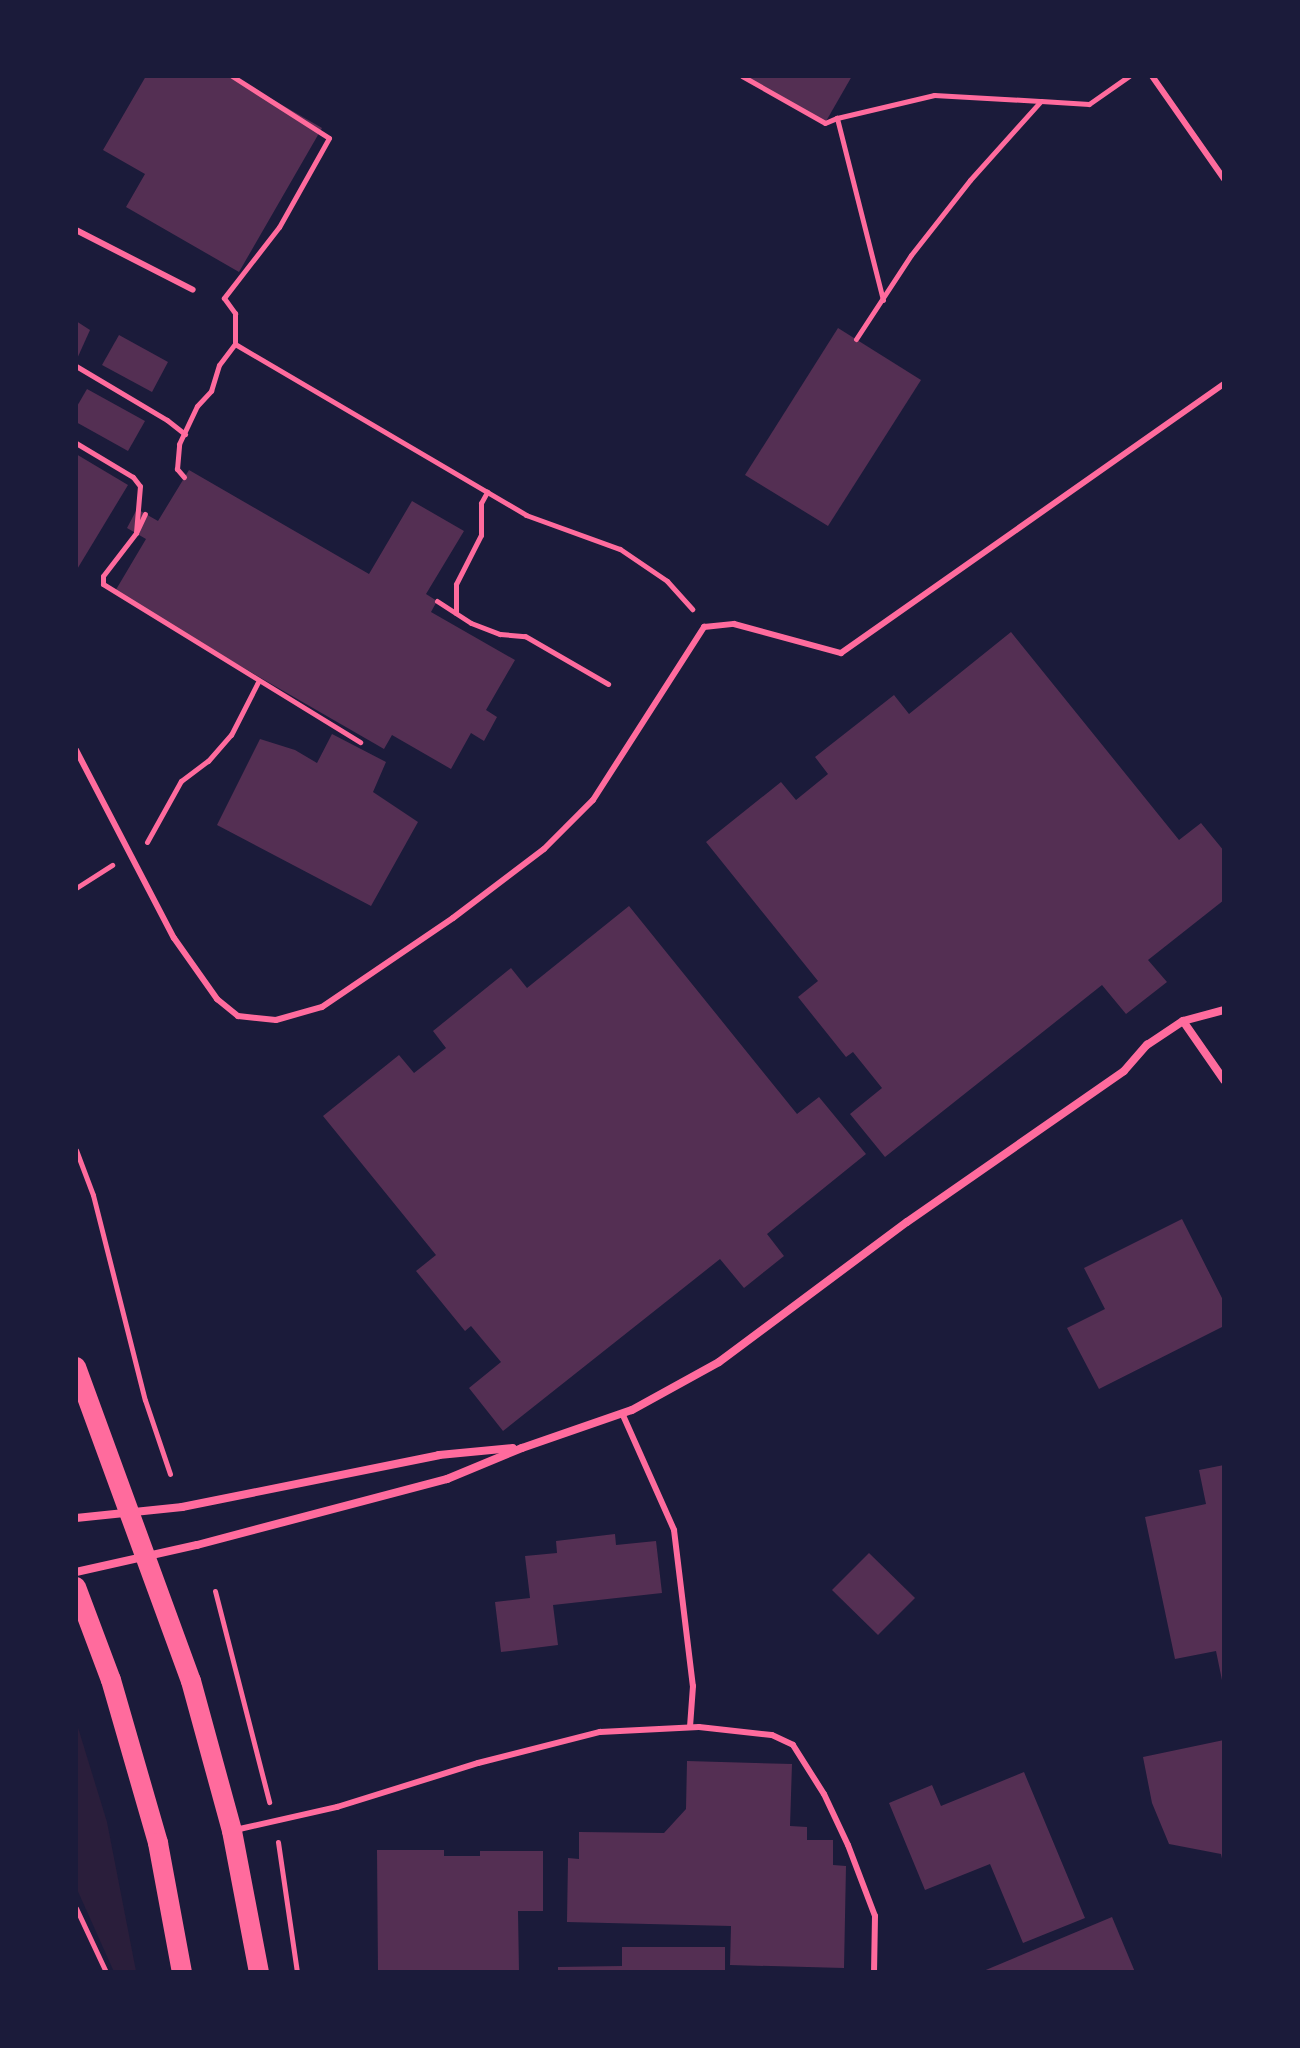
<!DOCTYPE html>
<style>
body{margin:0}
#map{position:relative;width:1300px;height:2048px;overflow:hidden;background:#1b1b3a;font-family:Roboto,sans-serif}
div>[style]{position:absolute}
.green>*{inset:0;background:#2a1e3b}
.building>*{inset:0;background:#542f53}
.path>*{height:5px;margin:-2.5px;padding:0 2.5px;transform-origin:2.5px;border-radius:2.5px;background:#ff6b9d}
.service>*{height:6px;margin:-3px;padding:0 3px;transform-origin:3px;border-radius:3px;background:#ff6b9d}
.minor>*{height:8px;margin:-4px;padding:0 4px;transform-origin:4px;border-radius:4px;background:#ff6b9d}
.primary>*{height:20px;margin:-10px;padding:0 10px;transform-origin:10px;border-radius:10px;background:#ff6b9d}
span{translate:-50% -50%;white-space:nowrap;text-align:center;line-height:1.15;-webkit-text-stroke:7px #1b1b3a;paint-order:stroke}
.frame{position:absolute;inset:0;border:78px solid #1b1b3a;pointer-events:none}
</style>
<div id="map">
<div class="green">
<div style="clip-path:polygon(76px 1721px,107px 1822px,136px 1971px,114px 1972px,76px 1887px)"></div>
</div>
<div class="building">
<div style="clip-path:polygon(146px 76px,232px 76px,322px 128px,239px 272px,126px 207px,145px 174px,103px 150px)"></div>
<div style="clip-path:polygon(742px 76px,852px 76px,825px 123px)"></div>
<div style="clip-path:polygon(76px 321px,90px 330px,76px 361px)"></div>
<div style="clip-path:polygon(838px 328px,921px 380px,828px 526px,745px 475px)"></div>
<div style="clip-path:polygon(119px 335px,168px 362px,152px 392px,102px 365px)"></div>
<div style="clip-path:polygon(87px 389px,145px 421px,128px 451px,76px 422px,76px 408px)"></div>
<div style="clip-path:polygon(76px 454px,128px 485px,76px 571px)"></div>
<div style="clip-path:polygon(189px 470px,369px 574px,412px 501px,464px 531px,426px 594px,437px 601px,431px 612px,515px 660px,486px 710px,497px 717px,484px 741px,471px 733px,451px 769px,392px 735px,384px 749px,114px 593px,146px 539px,127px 528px,137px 509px,158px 521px)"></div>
<div style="clip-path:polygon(1011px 632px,1179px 840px,1201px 823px,1224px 851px,1224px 900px,1148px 960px,1167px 982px,1126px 1014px,1102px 985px,885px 1157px,850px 1114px,882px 1088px,853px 1052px,846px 1057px,798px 997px,818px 981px,706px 842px,781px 782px,796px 800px,828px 774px,815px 757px,894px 695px,909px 714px)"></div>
<div style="clip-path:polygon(332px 734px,386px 762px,373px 792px,418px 822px,371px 906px,217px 825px,260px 739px,295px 750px,317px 763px)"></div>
<div style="clip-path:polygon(629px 906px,797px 1114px,819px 1097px,866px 1154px,767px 1234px,784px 1256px,744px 1288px,720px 1259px,503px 1431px,469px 1388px,501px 1362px,471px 1326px,465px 1331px,416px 1271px,436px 1255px,323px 1116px,399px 1055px,414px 1073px,446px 1048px,433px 1031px,511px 968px,527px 988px)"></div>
<div style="clip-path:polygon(1182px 1219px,1224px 1302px,1224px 1326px,1099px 1389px,1067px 1328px,1105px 1309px,1084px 1268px)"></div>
<div style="clip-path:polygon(1224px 1465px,1224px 1684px,1223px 1685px,1216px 1651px,1175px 1659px,1145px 1517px,1206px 1504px,1199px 1470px)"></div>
<div style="clip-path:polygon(615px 1534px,616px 1545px,656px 1541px,662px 1593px,553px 1605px,558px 1645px,501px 1652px,495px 1602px,530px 1598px,525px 1556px,557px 1553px,556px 1541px)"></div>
<div style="clip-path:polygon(869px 1553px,915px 1598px,878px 1635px,832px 1590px)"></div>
<div style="clip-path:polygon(1224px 1740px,1224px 1863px,1223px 1863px,1221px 1854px,1169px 1844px,1152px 1803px,1143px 1757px)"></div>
<div style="clip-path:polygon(687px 1761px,792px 1764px,790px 1826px,807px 1827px,807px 1840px,833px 1840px,833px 1865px,846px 1866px,844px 1968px,730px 1965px,731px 1926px,567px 1922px,568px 1858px,579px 1859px,579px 1832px,664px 1833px,686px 1809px)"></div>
<div style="clip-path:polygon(1024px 1772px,1085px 1918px,1023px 1943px,990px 1864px,925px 1890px,889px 1803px,932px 1785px,941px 1806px)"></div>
<div style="clip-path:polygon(377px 1850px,444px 1850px,444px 1856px,480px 1856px,480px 1851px,543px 1851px,543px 1911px,518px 1911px,519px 1972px,378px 1972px)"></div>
<div style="clip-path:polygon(1112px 1917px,1135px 1972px,981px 1972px)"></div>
<div style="clip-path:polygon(622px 1947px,725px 1947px,725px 1972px,558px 1972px,558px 1967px,622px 1966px)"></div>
</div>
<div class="path">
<div style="left:232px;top:76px;width:115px;rotate:32.6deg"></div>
<div style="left:329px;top:138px;width:102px;rotate:119.3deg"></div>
<div style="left:279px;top:227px;width:90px;rotate:127.8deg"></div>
<div style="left:224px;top:298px;width:19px;rotate:54deg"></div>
<div style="left:235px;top:313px;width:31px;rotate:90deg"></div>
<div style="left:235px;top:344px;width:338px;rotate:30.4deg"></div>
<div style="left:526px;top:515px;width:100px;rotate:19.9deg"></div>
<div style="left:620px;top:549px;width:57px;rotate:34.2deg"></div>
<div style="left:667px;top:581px;width:38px;rotate:48deg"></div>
<div style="left:742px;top:76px;width:95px;rotate:29.5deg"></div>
<div style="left:825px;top:123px;width:13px;rotate:-23deg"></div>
<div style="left:883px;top:300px;width:188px;rotate:-104.2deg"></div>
<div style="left:837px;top:118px;width:100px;rotate:-13.3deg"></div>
<div style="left:934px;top:95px;width:106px;rotate:3.2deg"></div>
<div style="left:856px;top:339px;width:100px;rotate:-56.8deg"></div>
<div style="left:911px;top:255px;width:95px;rotate:-51.8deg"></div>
<div style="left:970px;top:180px;width:106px;rotate:-48.1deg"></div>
<div style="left:1041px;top:101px;width:48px;rotate:3.6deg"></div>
<div style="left:1089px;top:104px;width:49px;rotate:-35deg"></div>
<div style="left:76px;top:366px;width:106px;rotate:30.7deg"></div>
<div style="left:167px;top:420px;width:23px;rotate:38deg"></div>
<div style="left:76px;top:443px;width:66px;rotate:30.8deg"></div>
<div style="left:133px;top:477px;width:11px;rotate:52deg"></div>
<div style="left:140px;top:486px;width:47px;rotate:94.9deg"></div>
<div style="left:136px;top:533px;width:21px;rotate:-65deg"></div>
<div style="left:184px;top:477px;width:11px;rotate:-131deg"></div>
<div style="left:177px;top:469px;width:25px;rotate:-85deg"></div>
<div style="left:179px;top:444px;width:42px;rotate:-64.7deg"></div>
<div style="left:197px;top:406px;width:21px;rotate:-47deg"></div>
<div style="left:211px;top:391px;width:27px;rotate:-73deg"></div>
<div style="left:219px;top:365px;width:26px;rotate:-53deg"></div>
<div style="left:136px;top:533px;width:54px;rotate:127.5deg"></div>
<div style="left:103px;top:576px;width:8px;rotate:90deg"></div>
<div style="left:103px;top:584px;width:302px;rotate:31.6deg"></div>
<div style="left:437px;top:601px;width:40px;rotate:32.9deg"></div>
<div style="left:471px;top:623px;width:31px;rotate:21deg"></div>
<div style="left:500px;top:634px;width:25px;rotate:5deg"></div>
<div style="left:525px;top:636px;width:96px;rotate:30deg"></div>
<div style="left:456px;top:613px;width:29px;rotate:-90deg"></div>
<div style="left:456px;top:584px;width:55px;rotate:-63deg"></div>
<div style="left:481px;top:535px;width:32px;rotate:-90deg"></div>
<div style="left:481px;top:503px;width:13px;rotate:-61deg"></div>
<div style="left:147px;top:842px;width:70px;rotate:-60.9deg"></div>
<div style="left:181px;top:781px;width:34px;rotate:-37deg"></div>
<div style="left:208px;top:761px;width:35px;rotate:-49deg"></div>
<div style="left:231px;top:735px;width:59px;rotate:-63deg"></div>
<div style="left:76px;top:888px;width:43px;rotate:-32.6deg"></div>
<div style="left:76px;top:1150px;width:48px;rotate:69.3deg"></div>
<div style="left:93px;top:1195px;width:211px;rotate:75.8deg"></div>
<div style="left:145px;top:1400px;width:78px;rotate:71.3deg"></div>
<div style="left:215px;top:1591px;width:218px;rotate:75.6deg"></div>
<div style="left:278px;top:1842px;width:131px;rotate:81.7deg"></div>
<div style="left:76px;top:1908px;width:71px;rotate:64.9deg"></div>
</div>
<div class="service">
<div style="left:1152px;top:76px;width:126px;rotate:55deg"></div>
<div style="left:76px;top:230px;width:131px;rotate:27.1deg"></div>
<div style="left:76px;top:750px;width:212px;rotate:62.5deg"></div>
<div style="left:174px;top:938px;width:75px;rotate:54.8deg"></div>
<div style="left:217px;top:999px;width:27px;rotate:39deg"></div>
<div style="left:238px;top:1016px;width:38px;rotate:6deg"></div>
<div style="left:276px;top:1020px;width:48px;rotate:-15.8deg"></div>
<div style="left:322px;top:1007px;width:158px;rotate:-34.2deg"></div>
<div style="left:453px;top:918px;width:114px;rotate:-37.2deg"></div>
<div style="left:544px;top:849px;width:69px;rotate:-45deg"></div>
<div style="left:593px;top:800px;width:206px;rotate:-57.3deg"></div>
<div style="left:704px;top:627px;width:30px;rotate:-6deg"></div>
<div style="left:734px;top:624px;width:111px;rotate:15.2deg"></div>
<div style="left:841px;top:653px;width:468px;rotate:-35.1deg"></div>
<div style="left:622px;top:1413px;width:128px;rotate:66deg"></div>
<div style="left:674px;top:1530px;width:157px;rotate:83.1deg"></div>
<div style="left:693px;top:1686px;width:41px;rotate:94.2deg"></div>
<div style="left:235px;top:1830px;width:105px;rotate:-12.7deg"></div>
<div style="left:337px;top:1807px;width:148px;rotate:-17.3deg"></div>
<div style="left:478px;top:1763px;width:126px;rotate:-14.3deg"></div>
<div style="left:600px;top:1732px;width:99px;rotate:-2.9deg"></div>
<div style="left:699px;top:1727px;width:73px;rotate:6.3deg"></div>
<div style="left:772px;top:1735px;width:23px;rotate:25deg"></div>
<div style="left:793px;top:1745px;width:58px;rotate:57.7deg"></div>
<div style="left:824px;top:1794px;width:56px;rotate:64.8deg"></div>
<div style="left:848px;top:1845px;width:76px;rotate:69.2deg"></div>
<div style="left:875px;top:1916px;width:56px;rotate:91deg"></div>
</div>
<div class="minor">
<div style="left:1183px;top:1021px;width:72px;rotate:55.2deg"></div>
<div style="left:76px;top:1518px;width:107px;rotate:-5.9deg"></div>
<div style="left:182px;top:1507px;width:262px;rotate:-11.4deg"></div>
<div style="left:439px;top:1455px;width:74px;rotate:-5.4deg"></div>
<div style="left:76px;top:1572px;width:124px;rotate:-12.6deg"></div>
<div style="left:197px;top:1545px;width:259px;rotate:-14.8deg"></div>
<div style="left:447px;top:1479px;width:81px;rotate:-22.5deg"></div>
<div style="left:522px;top:1448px;width:116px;rotate:-19.1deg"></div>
<div style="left:632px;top:1410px;width:99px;rotate:-28.9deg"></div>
<div style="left:719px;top:1362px;width:234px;rotate:-36.7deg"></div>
<div style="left:907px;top:1222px;width:264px;rotate:-34.8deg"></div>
<div style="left:1124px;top:1071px;width:35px;rotate:-49deg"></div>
<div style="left:1147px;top:1045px;width:43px;rotate:-33.7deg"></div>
<div style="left:1183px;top:1021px;width:42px;rotate:-15deg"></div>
</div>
<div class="primary">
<div style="left:76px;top:1367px;width:334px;rotate:69.9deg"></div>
<div style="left:191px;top:1681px;width:156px;rotate:74.7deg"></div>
<div style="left:232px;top:1831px;width:144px;rotate:79.2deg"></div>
<div style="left:76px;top:1587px;width:99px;rotate:69.4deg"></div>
<div style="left:111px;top:1680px;width:170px;rotate:73.9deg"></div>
<div style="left:158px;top:1843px;width:131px;rotate:79.5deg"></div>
</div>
<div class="frame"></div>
</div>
